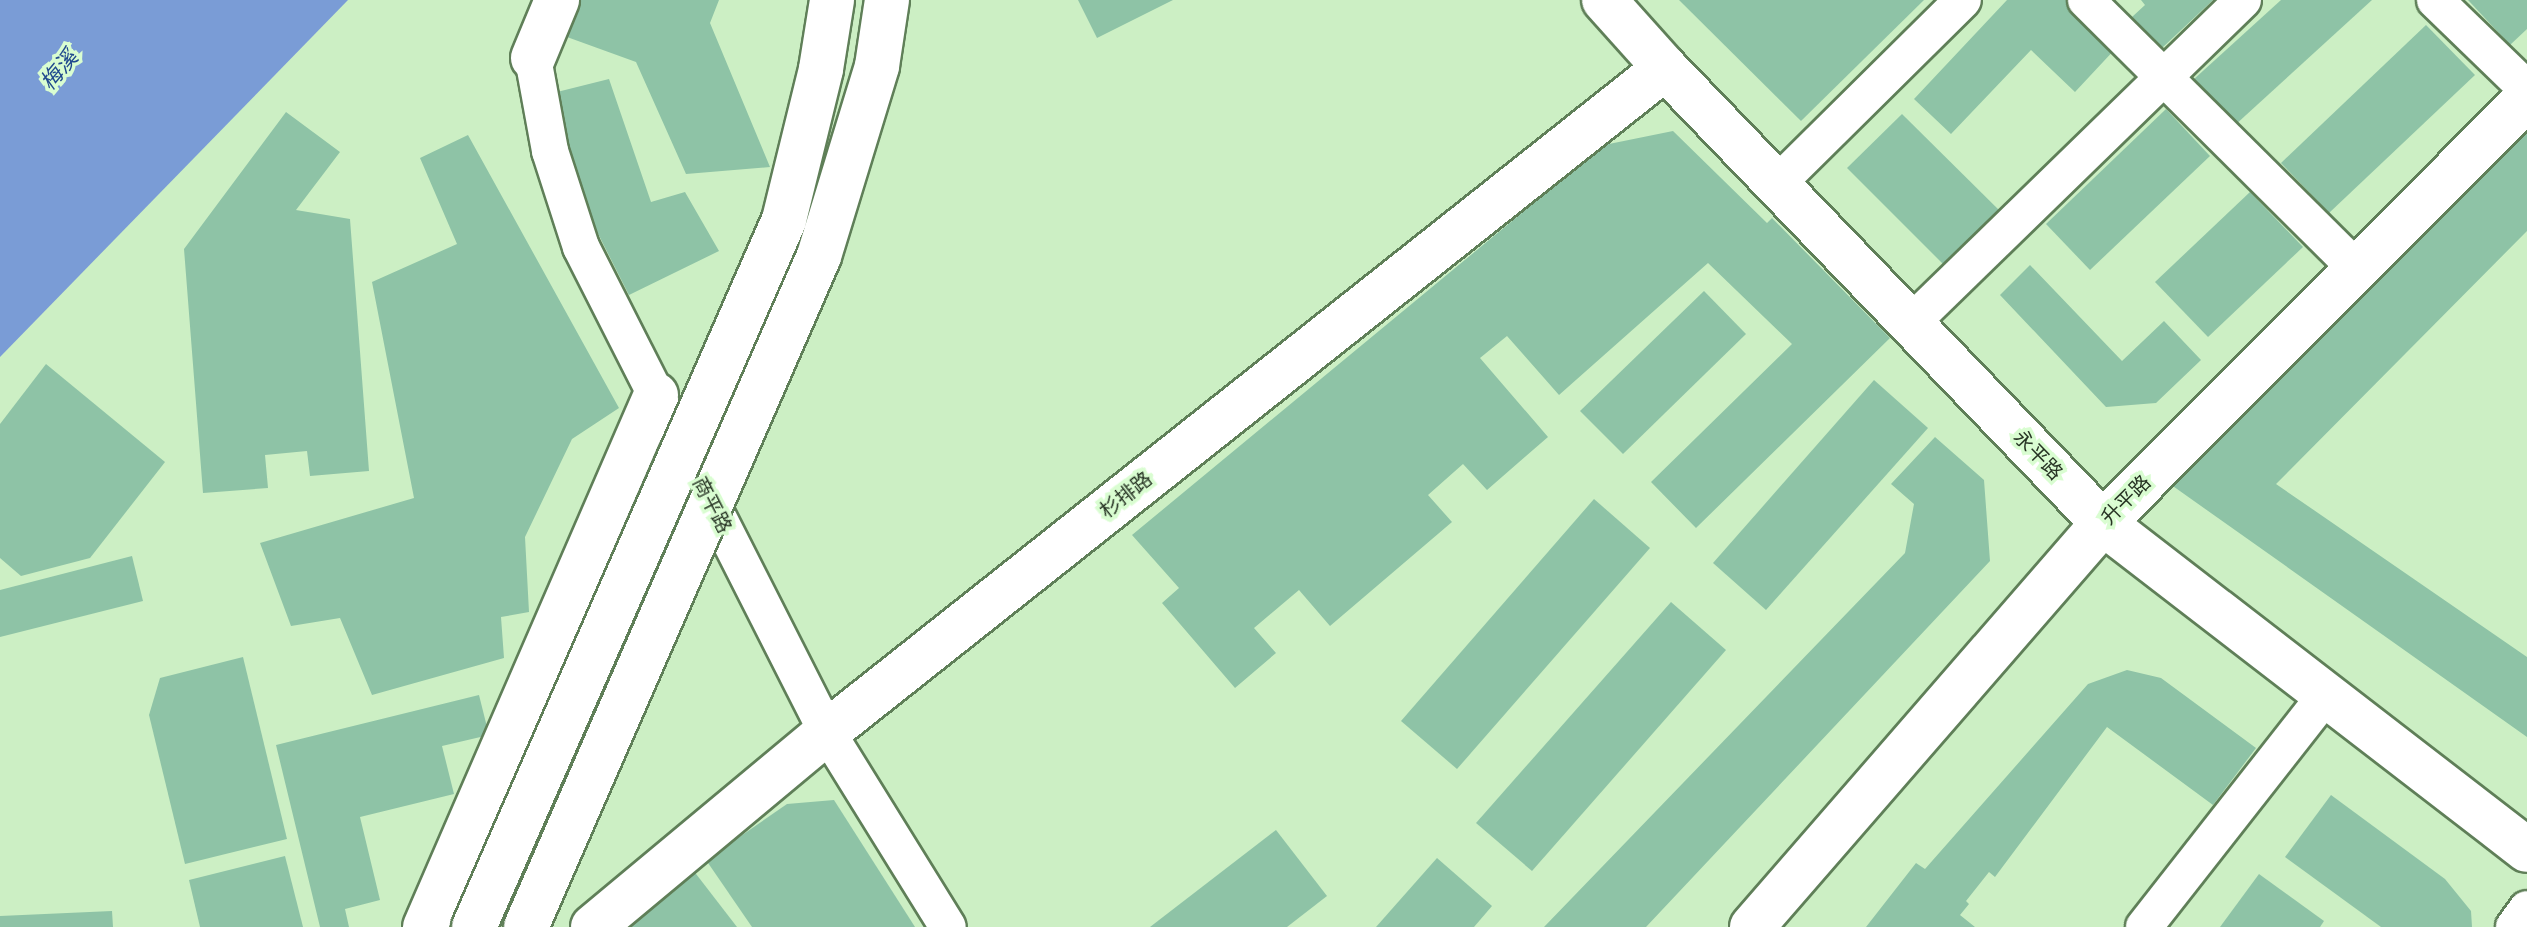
<!DOCTYPE html>
<meta charset="utf-8">
<style>
body{margin:0}
#map{position:relative;width:2527px;height:927px;overflow:hidden;background:#ccefc4;font-family:"PT Sans Narrow","Noto Sans SC",sans-serif}
div>[style]{position:absolute}
.water>*{inset:0;background:#7a9cd6}
.building>*{inset:0;background:#8ec3a6}
.roads{filter:drop-shadow(2px 0 #5f7f58) drop-shadow(-2px 0 #5f7f58) drop-shadow(0 2px #5f7f58) drop-shadow(0 -2px #5f7f58)}
.street>*{height:36px;margin:-18px;padding:0 18px;transform-origin:18px;border-radius:18px;background:#fff}
.secondary>*{height:44px;margin:-22px;padding:0 22px;transform-origin:22px;border-radius:22px;background:#fff}
.bridges{filter:drop-shadow(2px 0 #5f7f58) drop-shadow(-2px 0 #5f7f58) drop-shadow(0 2px #5f7f58) drop-shadow(0 -2px #5f7f58)}
.highway-bridge>*{height:44px;margin:-22px;padding:0 22px;transform-origin:22px;border-radius:22px;background:#fff}
span{translate:-50% -50%;white-space:nowrap;text-align:center;line-height:1.15;-webkit-text-stroke:7px #d9fdd1;paint-order:stroke}
.street-label{font-size:20px;color:#273424}
.water-label{font-size:22px;color:#20498e;font-style:italic}
</style>
<div id="map">
<div class="water">
<div style="clip-path:polygon(0 0,348px 0,0 357px)"></div>
</div>
<div class="building">
<div style="clip-path:polygon(581px 0,719px 0,710px 23px,770px 167px,686px 174px,636px 62px,567px 37px)"></div>
<div style="clip-path:polygon(1078px 0,1173px 0,1097px 38px)"></div>
<div style="clip-path:polygon(1679px 0,1924px 0,1801px 121px)"></div>
<div style="clip-path:polygon(2007px 0,2067px 0,2117px 47px,2075px 92px,2031px 50px,1951px 134px,1914px 99px)"></div>
<div style="clip-path:polygon(2141px 0,2213px 0,2162px 48px,2132px 17px,2145px 5px)"></div>
<div style="clip-path:polygon(2281px 0,2372px 0,2234px 126px,2193px 80px)"></div>
<div style="clip-path:polygon(2468px 0,2527px 0,2527px 29px,2510px 45px)"></div>
<div style="clip-path:polygon(2426px 25px,2475px 75px,2329px 213px,2281px 163px)"></div>
<div style="clip-path:polygon(609px 79px,651px 202px,685px 192px,719px 251px,629px 295px,579px 196px,557px 92px)"></div>
<div style="clip-path:polygon(2166px 109px,2210px 156px,2090px 270px,2046px 224px)"></div>
<div style="clip-path:polygon(286px 112px,340px 152px,296px 210px,350px 219px,369px 471px,310px 476px,307px 451px,265px 455px,268px 488px,203px 493px,184px 249px)"></div>
<div style="clip-path:polygon(1902px 114px,2005px 216px,1950px 271px,1847px 168px)"></div>
<div style="clip-path:polygon(1673px 131px,1767px 223px,1772px 218px,1890px 338px,1696px 528px,1651px 482px,1792px 344px,1708px 263px,1559px 395px,1507px 336px,1480px 358px,1548px 437px,1487px 490px,1463px 464px,1428px 495px,1452px 522px,1330px 626px,1299px 590px,1254px 628px,1276px 653px,1235px 688px,1162px 603px,1179px 588px,1132px 535px,1604px 145px)"></div>
<div style="clip-path:polygon(2527px 132px,2527px 231px,2276px 484px,2527px 657px,2527px 737px,2170px 484px)"></div>
<div style="clip-path:polygon(468px 135px,619px 408px,572px 439px,525px 537px,529px 612px,501px 617px,504px 658px,372px 695px,340px 618px,291px 626px,260px 543px,414px 498px,372px 282px,457px 244px,420px 158px)"></div>
<div style="clip-path:polygon(2250px 192px,2303px 247px,2208px 337px,2155px 282px)"></div>
<div style="clip-path:polygon(2030px 265px,2122px 361px,2164px 321px,2201px 360px,2156px 403px,2106px 407px,2000px 295px)"></div>
<div style="clip-path:polygon(1704px 291px,1746px 334px,1623px 454px,1580px 411px)"></div>
<div style="clip-path:polygon(46px 364px,165px 462px,90px 558px,21px 576px,0 558px,0 424px)"></div>
<div style="clip-path:polygon(1874px 380px,1928px 428px,1766px 610px,1713px 563px)"></div>
<div style="clip-path:polygon(1935px 437px,1984px 480px,1990px 561px,1646px 927px,1544px 927px,1905px 553px,1914px 504px,1891px 484px)"></div>
<div style="clip-path:polygon(1594px 499px,1650px 548px,1457px 769px,1401px 721px)"></div>
<div style="clip-path:polygon(132px 556px,143px 601px,0 637px,0 590px)"></div>
<div style="clip-path:polygon(1671px 602px,1726px 650px,1532px 871px,1476px 823px)"></div>
<div style="clip-path:polygon(243px 657px,287px 839px,185px 864px,149px 715px,160px 678px)"></div>
<div style="clip-path:polygon(2127px 670px,2161px 678px,2256px 748px,2213px 805px,2107px 727px,1995px 877px,1989px 872px,1966px 901px,1969px 904px,1960px 915px,1975px 927px,1866px 927px,1916px 863px,1925px 869px,2088px 684px)"></div>
<div style="clip-path:polygon(479px 695px,489px 735px,442px 746px,454px 794px,360px 817px,380px 900px,345px 909px,349px 927px,320px 927px,276px 745px)"></div>
<div style="clip-path:polygon(2331px 795px,2445px 879px,2471px 911px,2472px 927px,2381px 927px,2285px 857px)"></div>
<div style="clip-path:polygon(834px 800px,915px 927px,752px 927px,706px 860px,787px 804px)"></div>
<div style="clip-path:polygon(1276px 830px,1327px 896px,1287px 927px,1150px 927px)"></div>
<div style="clip-path:polygon(285px 856px,303px 927px,200px 927px,189px 880px)"></div>
<div style="clip-path:polygon(1437px 858px,1492px 906px,1474px 927px,1376px 927px)"></div>
<div style="clip-path:polygon(693px 870px,737px 927px,618px 927px)"></div>
<div style="clip-path:polygon(2259px 874px,2324px 921px,2320px 927px,2220px 927px)"></div>
<div style="clip-path:polygon(112px 911px,113px 927px,0 927px,0 916px)"></div>
</div>
<div class="roads">
<div class="street">
<div style="left:2086px;top:0;width:382px;rotate:44.8deg"></div>
<div style="left:2435px;top:0;width:128px;rotate:44.1deg"></div>
<div style="left:533px;top:58px;width:95px;rotate:79.6deg"></div>
<div style="left:550px;top:151px;width:101px;rotate:72.1deg"></div>
<div style="left:581px;top:247px;width:544px;rotate:63.11deg"></div>
<div style="left:827px;top:732px;width:229px;rotate:58.2deg"></div>
<div style="left:1778px;top:183px;width:260px;rotate:-44.7deg"></div>
<div style="left:1911px;top:323px;width:463px;rotate:-44.2deg"></div>
<div style="left:2144px;top:927px;width:295px;rotate:-51.9deg"></div>
<div style="left:2514px;top:927px;width:22px;rotate:-54deg"></div>
</div>
<div class="secondary">
<div style="left:1604px;top:0;width:91px;rotate:48.1deg"></div>
<div style="left:1665px;top:68px;width:632px;rotate:46.09deg"></div>
<div style="left:2103px;top:523px;width:535px;rotate:37.64deg"></div>
<div style="left:533px;top:58px;width:63px;rotate:-67.5deg"></div>
<div style="left:425px;top:927px;width:580px;rotate:-66.53deg"></div>
<div style="left:593px;top:927px;width:305px;rotate:-39.8deg"></div>
<div style="left:827px;top:732px;width:1069px;rotate:-38.39deg"></div>
<div style="left:1752px;top:927px;width:535px;rotate:-49.02deg"></div>
<div style="left:2103px;top:523px;width:600px;rotate:-45.07deg"></div>
</div>
</div>
<div class="bridges">
<div class="highway-bridge">
<div style="left:474px;top:927px;width:772px;rotate:-66.32deg"></div>
<div style="left:784px;top:220px;width:155px;rotate:-76.2deg"></div>
<div style="left:821px;top:69px;width:70px;rotate:-80.9deg"></div>
<div style="left:526px;top:927px;width:732px;rotate:-66.41deg"></div>
<div style="left:819px;top:256px;width:199px;rotate:-73deg"></div>
<div style="left:877px;top:66px;width:67px;rotate:-81.4deg"></div>
</div>
</div>
<div class="street-label">
<span style="left:2038px;top:455px;rotate:46deg">永平路</span>
<span style="left:1126px;top:495px;rotate:-38deg">杉排路</span>
<span style="left:2126px;top:500px;rotate:-45deg">升平路</span>
<span style="left:712px;top:505px;rotate:63deg">商平路</span>
</div>
<div class="water-label">
<span style="left:59px;top:70px;rotate:-50deg">梅溪</span>
</div>
</div>
